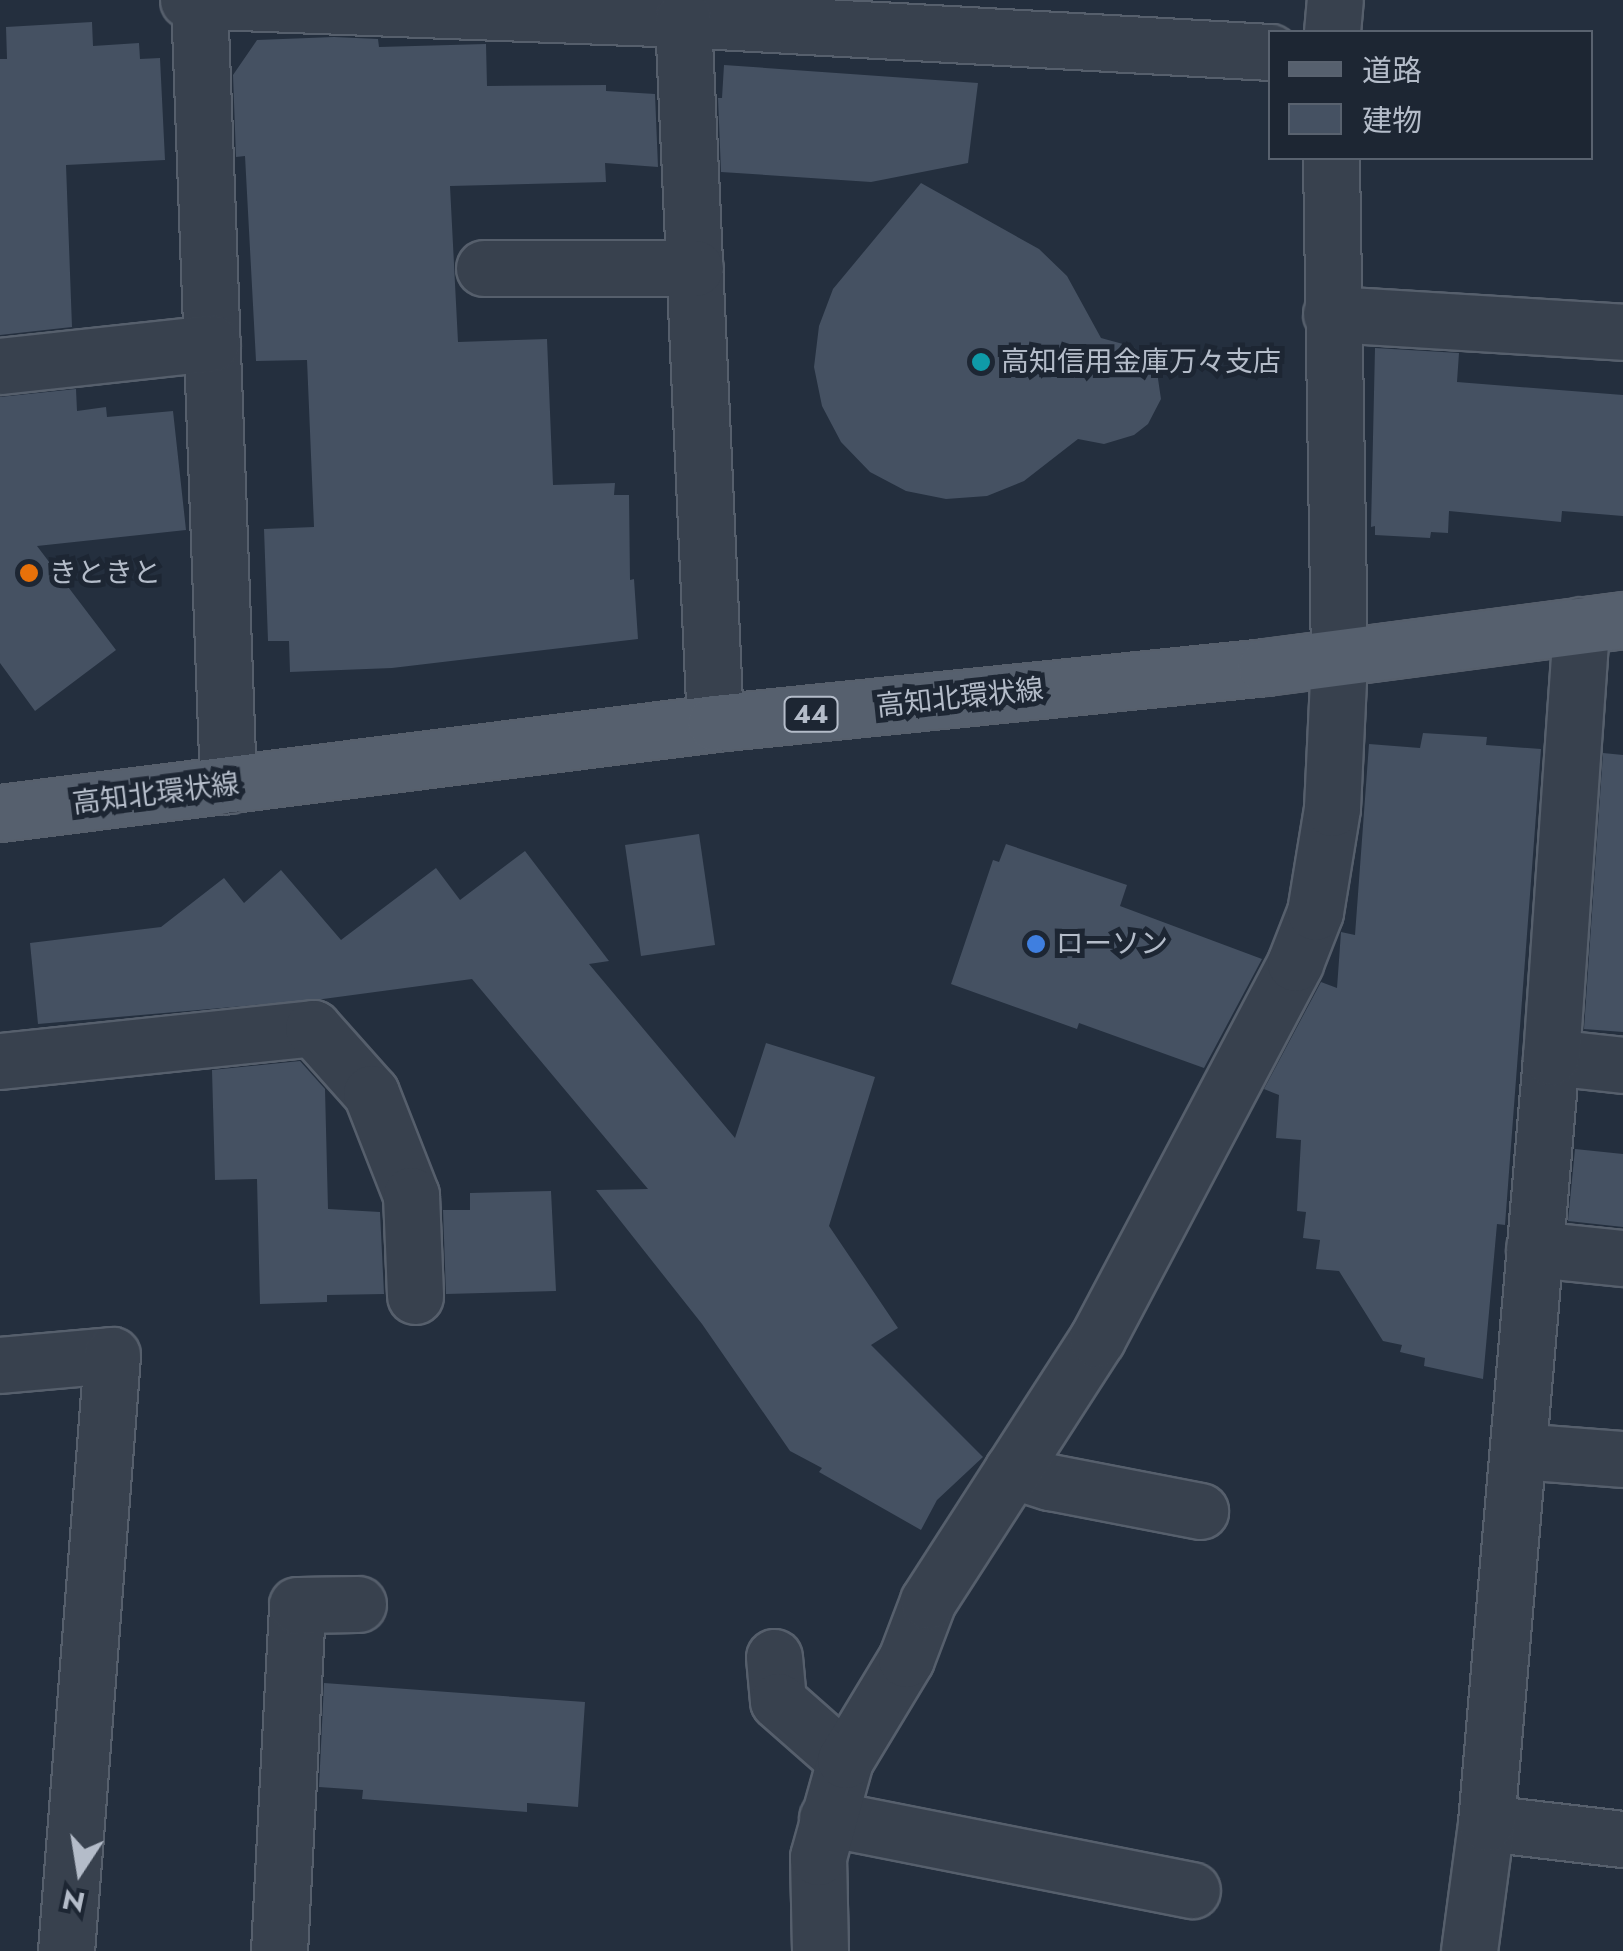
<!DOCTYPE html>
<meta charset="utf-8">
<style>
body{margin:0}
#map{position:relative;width:1623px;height:1951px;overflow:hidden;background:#242f3e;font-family:Jost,"Noto Sans JP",sans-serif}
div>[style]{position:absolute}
.building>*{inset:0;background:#455162}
.roads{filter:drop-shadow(2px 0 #565f6c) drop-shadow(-2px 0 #565f6c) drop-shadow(0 2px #565f6c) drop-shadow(0 -2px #565f6c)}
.minor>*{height:55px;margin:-27.5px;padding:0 27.5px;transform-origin:27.5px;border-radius:27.5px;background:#38414e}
.major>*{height:55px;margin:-27.5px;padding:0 27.5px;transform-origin:27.5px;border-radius:27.5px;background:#56606e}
.dots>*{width:28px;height:28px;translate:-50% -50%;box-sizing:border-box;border:5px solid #1d2633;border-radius:50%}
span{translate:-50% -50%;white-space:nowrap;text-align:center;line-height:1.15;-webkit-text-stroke:10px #1d2633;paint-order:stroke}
.shield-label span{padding:2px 8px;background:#1d2633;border:2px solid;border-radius:8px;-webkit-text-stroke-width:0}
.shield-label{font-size:25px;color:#b4bcc9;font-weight:700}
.poi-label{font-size:28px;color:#b4bcc9}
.left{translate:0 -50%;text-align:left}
.street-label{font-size:28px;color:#b4bcc9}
.legend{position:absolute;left:1268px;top:30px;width:325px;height:130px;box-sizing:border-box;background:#1d2633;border:2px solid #59626f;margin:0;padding:12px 18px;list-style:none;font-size:30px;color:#b4bcc9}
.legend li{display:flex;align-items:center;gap:20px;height:50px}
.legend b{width:50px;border:2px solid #59626f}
.north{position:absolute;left:30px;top:1821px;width:100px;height:100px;-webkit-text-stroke:8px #1d2633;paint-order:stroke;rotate:192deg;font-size:28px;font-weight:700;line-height:40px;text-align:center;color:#b4bcc9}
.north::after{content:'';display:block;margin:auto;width:35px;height:45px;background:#b4bcc9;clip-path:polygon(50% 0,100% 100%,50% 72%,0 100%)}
</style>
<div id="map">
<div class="building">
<div style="clip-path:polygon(92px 22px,93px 46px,139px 43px,140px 59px,160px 58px,165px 160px,66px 165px,72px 327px,0 335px,0 59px,7px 59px,6px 27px)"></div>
<div style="clip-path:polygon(334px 37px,378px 39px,379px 47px,486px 44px,487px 86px,606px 85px,606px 91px,655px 94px,658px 167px,605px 163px,606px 182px,450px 186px,458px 342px,547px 339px,553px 485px,615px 483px,614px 495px,629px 495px,630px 580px,634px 579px,638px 639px,392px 668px,290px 672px,289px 641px,268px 641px,264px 529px,314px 527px,307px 360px,256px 361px,245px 156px,236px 157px,233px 75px,257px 40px)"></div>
<div style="clip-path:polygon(724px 65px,978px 83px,968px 163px,871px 182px,721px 172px,718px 98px,722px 98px)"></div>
<div style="clip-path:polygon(921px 183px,1039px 249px,1067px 276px,1101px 338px,1134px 347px,1157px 372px,1161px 399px,1148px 424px,1134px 435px,1104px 444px,1078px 439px,1024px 481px,987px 496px,946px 499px,906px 491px,870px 472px,841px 442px,822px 406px,814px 367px,819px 326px,833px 289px)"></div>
<div style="clip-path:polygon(1375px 348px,1459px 353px,1457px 382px,1623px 395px,1623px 516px,1562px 511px,1561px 522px,1449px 511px,1448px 533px,1431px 532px,1430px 538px,1375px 535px,1375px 526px,1371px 527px)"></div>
<div style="clip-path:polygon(76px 389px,77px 411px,106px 407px,107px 417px,173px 411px,186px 530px,37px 546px,116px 650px,35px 711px,0 663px,0 397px)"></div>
<div style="clip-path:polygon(1423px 733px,1487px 737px,1486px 745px,1541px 749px,1505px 1225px,1497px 1224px,1483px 1379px,1424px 1366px,1425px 1358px,1400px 1352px,1402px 1345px,1383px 1341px,1339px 1271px,1316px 1269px,1320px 1240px,1303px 1238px,1306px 1212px,1297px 1211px,1301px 1140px,1276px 1138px,1279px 1095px,1264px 1089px,1321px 982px,1337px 988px,1341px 932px,1355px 935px,1369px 744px,1420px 748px)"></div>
<div style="clip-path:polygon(1603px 753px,1623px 755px,1623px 1032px,1584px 1029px)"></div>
<div style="clip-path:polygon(699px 834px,715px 945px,641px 956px,625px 845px)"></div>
<div style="clip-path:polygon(1006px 844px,1127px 885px,1120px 906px,1262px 959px,1204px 1068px,1079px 1023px,1077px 1029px,951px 984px,993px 860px,999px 862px)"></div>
<div style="clip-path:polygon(525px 851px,609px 961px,589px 964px,735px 1138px,766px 1043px,875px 1077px,829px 1226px,898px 1328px,871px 1345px,983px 1457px,937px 1500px,921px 1530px,819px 1472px,822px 1468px,790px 1451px,702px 1324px,596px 1190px,648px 1189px,472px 979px,323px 999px,38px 1024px,30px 943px,161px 927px,224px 878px,244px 903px,281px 870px,341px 940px,436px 868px,460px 900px)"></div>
<div style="clip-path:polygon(300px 1061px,325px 1089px,328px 1209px,380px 1212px,384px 1294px,327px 1295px,327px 1302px,260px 1304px,257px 1179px,215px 1180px,212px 1070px)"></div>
<div style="clip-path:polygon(1575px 1149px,1623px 1154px,1623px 1227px,1568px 1221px)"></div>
<div style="clip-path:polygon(551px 1191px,556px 1291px,446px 1294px,443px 1210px,470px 1210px,470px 1193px)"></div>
<div style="clip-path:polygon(324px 1683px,585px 1702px,578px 1807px,527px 1803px,527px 1812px,452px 1806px,362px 1799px,363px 1790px,319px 1787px)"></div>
</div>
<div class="roads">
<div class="minor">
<div style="left:188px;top:0;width:495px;rotate:2.2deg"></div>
<div style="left:683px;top:19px;width:588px;rotate:3.22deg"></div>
<div style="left:199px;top:0;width:786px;rotate:87.88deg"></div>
<div style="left:683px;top:19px;width:705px;rotate:87.4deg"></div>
<div style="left:1332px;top:32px;width:32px;rotate:-85deg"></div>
<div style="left:484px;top:268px;width:211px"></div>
<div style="left:1331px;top:314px;width:293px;rotate:3.5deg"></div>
<div style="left:0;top:366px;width:213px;rotate:-6.2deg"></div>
<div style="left:1551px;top:1057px;width:72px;rotate:6.3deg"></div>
<div style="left:0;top:1061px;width:315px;rotate:-6deg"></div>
<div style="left:313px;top:1028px;width:87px;rotate:48.3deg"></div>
<div style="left:371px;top:1093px;width:110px;rotate:68.6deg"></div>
<div style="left:411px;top:1195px;width:101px;rotate:87.7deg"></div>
<div style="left:1534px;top:1249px;width:89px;rotate:5.8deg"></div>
<div style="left:0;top:1365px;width:112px;rotate:-5.1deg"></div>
<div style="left:112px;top:1355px;width:598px;rotate:94.41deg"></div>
<div style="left:1518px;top:1451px;width:105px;rotate:4.4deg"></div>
<div style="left:1012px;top:1470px;width:40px;rotate:18deg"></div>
<div style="left:1050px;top:1482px;width:153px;rotate:10.9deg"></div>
<div style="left:774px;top:1657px;width:44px;rotate:84.8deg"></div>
<div style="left:778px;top:1701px;width:89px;rotate:41.4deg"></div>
<div style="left:827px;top:1818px;width:372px;rotate:11.2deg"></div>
<div style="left:1486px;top:1823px;width:138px;rotate:6.7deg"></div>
<div style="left:279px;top:1951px;width:346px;rotate:-87deg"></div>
<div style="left:297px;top:1605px;width:61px;rotate:-0.9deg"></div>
<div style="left:820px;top:1951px;width:94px;rotate:-91.2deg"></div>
<div style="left:818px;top:1857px;width:101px;rotate:-74.4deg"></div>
<div style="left:845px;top:1760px;width:118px;rotate:-58.9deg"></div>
<div style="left:906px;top:1659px;width:62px;rotate:-69.2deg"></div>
<div style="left:928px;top:1601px;width:312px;rotate:-57.2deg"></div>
<div style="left:1097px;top:1339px;width:425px;rotate:-62.2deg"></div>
<div style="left:1295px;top:963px;width:55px;rotate:-68.6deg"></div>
<div style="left:1315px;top:912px;width:105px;rotate:-80.7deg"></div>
<div style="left:1332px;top:808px;width:150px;rotate:-87.3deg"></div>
<div style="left:1339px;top:658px;width:500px;rotate:-90.92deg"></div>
<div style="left:1469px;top:1951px;width:129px;rotate:-82.4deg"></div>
<div style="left:1486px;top:1823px;width:769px;rotate:-85.15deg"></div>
<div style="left:1551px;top:1057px;width:433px;rotate:-86deg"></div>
</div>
<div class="major">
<div style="left:0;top:813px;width:721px;rotate:-7.17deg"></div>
<div style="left:715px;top:723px;width:554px;rotate:-5.8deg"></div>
<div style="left:1266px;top:667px;width:360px;rotate:-7.5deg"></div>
</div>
</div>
<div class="dots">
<div style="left:981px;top:362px;background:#0f9aa8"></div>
<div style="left:29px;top:573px;background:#e8710a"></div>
<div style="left:1036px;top:944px;background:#3f7fe0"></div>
</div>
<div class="shield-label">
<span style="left:811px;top:714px">44</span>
</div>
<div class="poi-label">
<span class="left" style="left:1001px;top:362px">高知信用金庫万々支店</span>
<span class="left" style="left:49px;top:573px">きときと</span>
<span class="left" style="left:1056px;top:944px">ローソン</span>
</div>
<div class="street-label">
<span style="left:960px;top:698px;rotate:-6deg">高知北環状線</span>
<span style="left:156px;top:794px;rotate:-7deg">高知北環状線</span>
</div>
<ul class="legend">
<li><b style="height:12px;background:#56606e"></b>道路</li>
<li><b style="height:28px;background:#455162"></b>建物</li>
</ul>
<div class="north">N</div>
</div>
